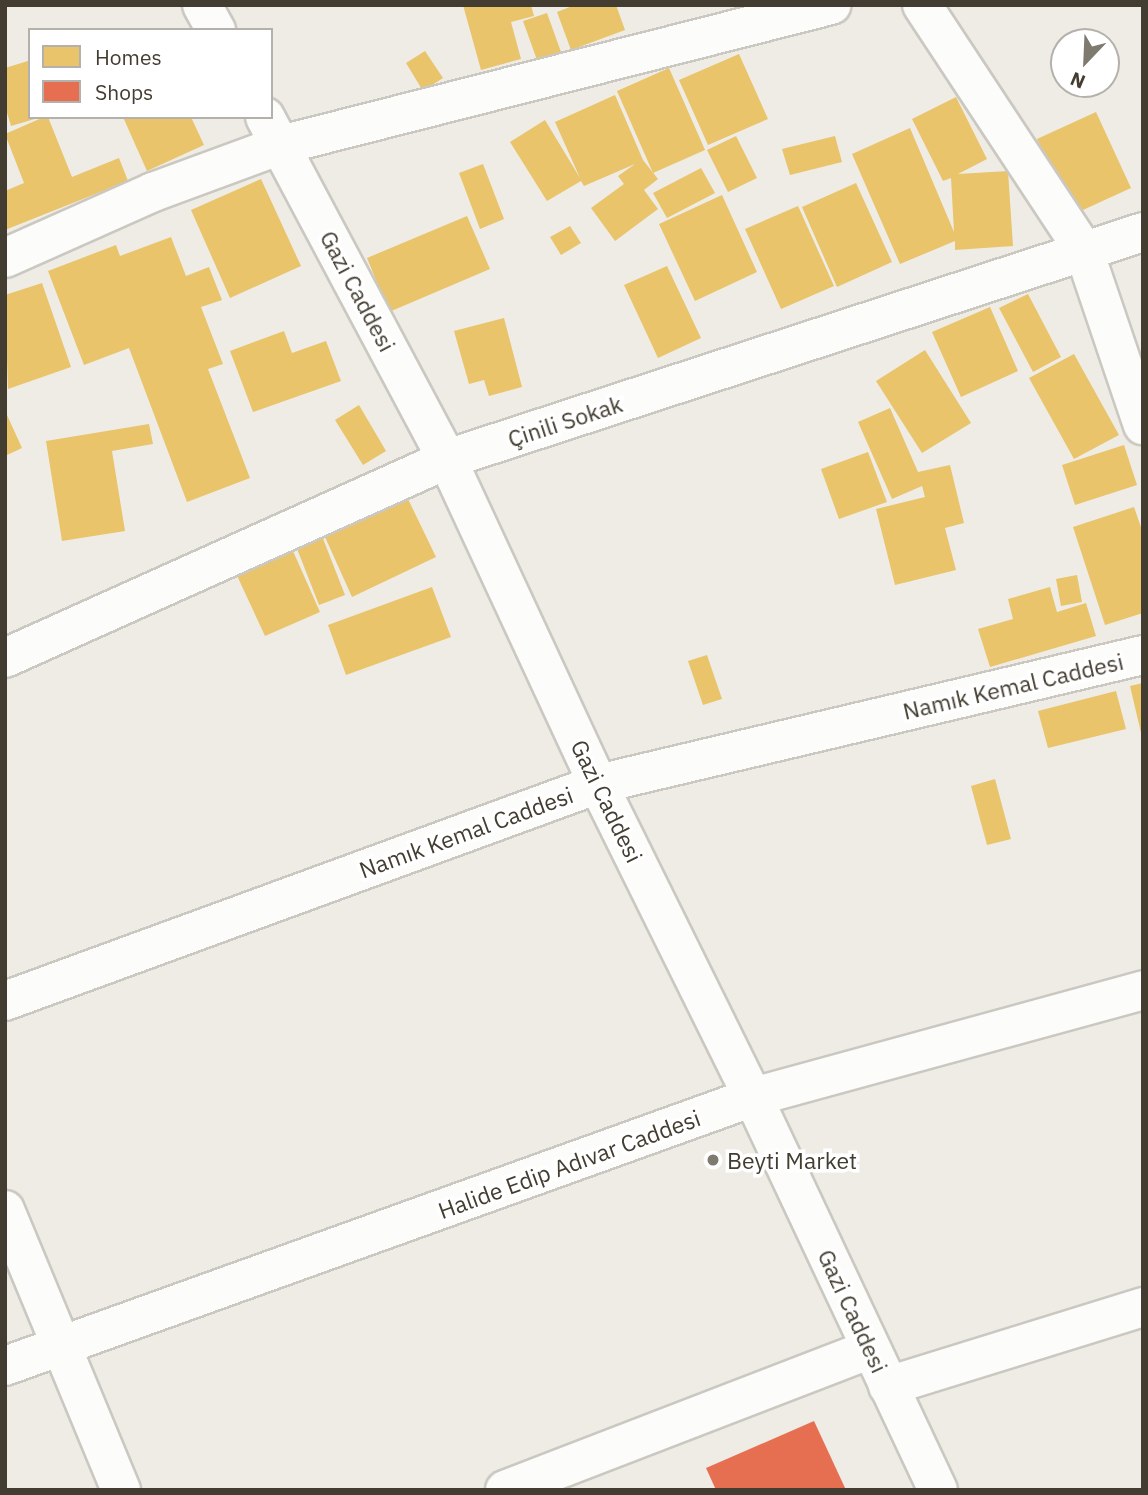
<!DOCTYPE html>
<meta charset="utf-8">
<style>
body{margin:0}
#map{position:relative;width:1148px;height:1495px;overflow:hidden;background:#eeece5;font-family:"IBM Plex Sans",sans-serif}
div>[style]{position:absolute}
.homes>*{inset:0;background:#e9c46a}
.shops>*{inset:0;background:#e76f51}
.roads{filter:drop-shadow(2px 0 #cac8c1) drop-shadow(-2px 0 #cac8c1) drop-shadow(0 2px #cac8c1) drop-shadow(0 -2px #cac8c1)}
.minor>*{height:38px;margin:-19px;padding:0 19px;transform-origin:19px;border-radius:19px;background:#fcfcfb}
.dots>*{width:19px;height:19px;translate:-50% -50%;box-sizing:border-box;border:4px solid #fff;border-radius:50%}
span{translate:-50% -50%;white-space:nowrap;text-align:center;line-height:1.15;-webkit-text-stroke:7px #fff;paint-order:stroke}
.street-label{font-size:23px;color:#433d31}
.poi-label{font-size:23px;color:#433d31}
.left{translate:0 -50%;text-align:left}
.frame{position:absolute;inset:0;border:7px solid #433d31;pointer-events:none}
.legend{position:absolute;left:28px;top:28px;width:245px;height:91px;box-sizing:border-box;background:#fff;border:2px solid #b4b1ad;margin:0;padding:9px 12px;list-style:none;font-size:21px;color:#433d31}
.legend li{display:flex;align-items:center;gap:14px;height:35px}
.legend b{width:35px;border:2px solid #b4b1ad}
.north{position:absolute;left:1050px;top:28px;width:70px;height:70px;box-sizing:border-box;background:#fff;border:2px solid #b4b1ad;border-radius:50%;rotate:203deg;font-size:19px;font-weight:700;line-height:28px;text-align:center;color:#433d31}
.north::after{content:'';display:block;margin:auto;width:24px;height:32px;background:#7f7a70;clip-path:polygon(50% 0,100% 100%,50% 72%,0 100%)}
</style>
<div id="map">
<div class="homes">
<div style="clip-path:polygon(463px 5px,531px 5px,534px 16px,511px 22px,521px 59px,481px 70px)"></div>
<div style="clip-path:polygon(575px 5px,616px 5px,625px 30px,571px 50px,557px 12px)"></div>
<div style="clip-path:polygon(547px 13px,561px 52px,537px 60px,523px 21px)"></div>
<div style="clip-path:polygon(425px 51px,443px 78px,423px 91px,406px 63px)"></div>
<div style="clip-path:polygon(739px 54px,768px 119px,708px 145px,679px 80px)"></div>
<div style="clip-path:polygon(28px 61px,30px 117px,38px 118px,11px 126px,5px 106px,5px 68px)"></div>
<div style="clip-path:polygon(669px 68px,705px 150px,653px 173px,617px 91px)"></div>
<div style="clip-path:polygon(615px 95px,643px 160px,658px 179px,644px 190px,658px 209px,615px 241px,591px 208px,624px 184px,618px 176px,635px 164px,584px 186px,581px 181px,547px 201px,510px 142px,545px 120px,580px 178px,555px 122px)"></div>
<div style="clip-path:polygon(956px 97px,987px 159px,958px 174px,1008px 171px,1013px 246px,955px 250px,955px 241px,900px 264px,852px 154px,910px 128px,954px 232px,951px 178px,943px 181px,912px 119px)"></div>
<div style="clip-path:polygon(1096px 112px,1131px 188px,1072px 215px,1037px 139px)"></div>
<div style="clip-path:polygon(44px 117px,48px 117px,72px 177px,119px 158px,128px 181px,5px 230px,5px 191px,24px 183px,5px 134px)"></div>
<div style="clip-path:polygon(123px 117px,191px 117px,204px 145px,147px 171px)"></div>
<div style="clip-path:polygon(736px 136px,757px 178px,728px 192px,707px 150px)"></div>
<div style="clip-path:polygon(835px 136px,842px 162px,790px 175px,782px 149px)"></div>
<div style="clip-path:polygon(483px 164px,504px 219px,480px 229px,459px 173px)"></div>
<div style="clip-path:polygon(701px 168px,715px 193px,667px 218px,653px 193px)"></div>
<div style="clip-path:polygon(261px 179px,301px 266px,230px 298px,191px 210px)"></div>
<div style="clip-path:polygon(856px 183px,892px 262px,837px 287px,802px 207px)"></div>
<div style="clip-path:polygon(722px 195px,757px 272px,695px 301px,659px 224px)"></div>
<div style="clip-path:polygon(798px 206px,834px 286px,781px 309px,745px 229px)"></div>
<div style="clip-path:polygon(467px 216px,490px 269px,389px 312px,367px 258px)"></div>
<div style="clip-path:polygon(570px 226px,581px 243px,561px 255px,550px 237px)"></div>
<div style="clip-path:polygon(171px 237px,186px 276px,209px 267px,222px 300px,201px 307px,223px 364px,208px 369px,250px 478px,187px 502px,129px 348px,84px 365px,48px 271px,116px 245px,120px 256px)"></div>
<div style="clip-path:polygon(667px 266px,701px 338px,658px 358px,624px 285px)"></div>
<div style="clip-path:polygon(42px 283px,71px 367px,8px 389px,5px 295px)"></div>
<div style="clip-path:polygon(1028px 294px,1061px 357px,1033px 372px,999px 308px)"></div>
<div style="clip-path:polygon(990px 307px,1018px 371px,961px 397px,932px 332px)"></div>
<div style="clip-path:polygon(504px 318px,522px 387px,489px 396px,484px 380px,469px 384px,454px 331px)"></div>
<div style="clip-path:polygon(284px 331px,292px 353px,326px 341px,341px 381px,253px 412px,230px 351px)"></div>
<div style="clip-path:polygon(925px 350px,971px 423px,922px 453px,876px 381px)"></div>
<div style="clip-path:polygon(1074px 354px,1119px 435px,1074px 459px,1029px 378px)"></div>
<div style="clip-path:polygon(359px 405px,386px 451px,363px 465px,335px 420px)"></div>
<div style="clip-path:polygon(890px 408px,918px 472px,950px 465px,964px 523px,945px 528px,956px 570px,895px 585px,876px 509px,925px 497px,922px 486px,892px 499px,858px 422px)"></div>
<div style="clip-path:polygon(7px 415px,22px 448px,5px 456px,5px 416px)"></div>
<div style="clip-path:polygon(149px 424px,153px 444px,112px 451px,125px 531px,62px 541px,46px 441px)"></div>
<div style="clip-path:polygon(1124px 445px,1137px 485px,1075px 505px,1062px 465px)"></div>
<div style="clip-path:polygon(868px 452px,887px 502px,839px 519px,821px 469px)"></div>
<div style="clip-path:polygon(408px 499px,436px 557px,352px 597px,325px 537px)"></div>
<div style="clip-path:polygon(1134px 507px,1143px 533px,1143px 613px,1105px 625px,1073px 527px)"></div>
<div style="clip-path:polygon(320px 531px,345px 595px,319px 605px,294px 541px)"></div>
<div style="clip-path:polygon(289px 542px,320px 612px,265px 636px,233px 567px)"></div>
<div style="clip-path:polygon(1077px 575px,1082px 602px,1061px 606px,1056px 579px)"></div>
<div style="clip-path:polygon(432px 587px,451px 637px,346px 675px,328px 625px)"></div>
<div style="clip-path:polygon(1050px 587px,1057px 612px,1086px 603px,1096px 636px,990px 667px,978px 629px,1013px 619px,1008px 599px)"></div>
<div style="clip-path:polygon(707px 655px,722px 699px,703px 705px,688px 661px)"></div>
<div style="clip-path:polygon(1143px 683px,1143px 737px,1142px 737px,1130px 686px)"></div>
<div style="clip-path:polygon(1116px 691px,1126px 729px,1048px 748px,1038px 711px)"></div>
<div style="clip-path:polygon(995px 779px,1011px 839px,987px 845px,971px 786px)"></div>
</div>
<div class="shops">
<div style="clip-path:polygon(814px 1421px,846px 1490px,716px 1490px,706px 1468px)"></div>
</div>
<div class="roads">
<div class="minor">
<div style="left:202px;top:5px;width:29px;rotate:61deg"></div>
<div style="left:922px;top:5px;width:295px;rotate:56.6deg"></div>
<div style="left:1084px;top:251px;width:184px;rotate:71.3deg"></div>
<div style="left:265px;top:117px;width:387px;rotate:62deg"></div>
<div style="left:447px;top:459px;width:358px;rotate:65.1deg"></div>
<div style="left:598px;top:784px;width:349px;rotate:63.7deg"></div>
<div style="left:753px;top:1097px;width:434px;rotate:64.8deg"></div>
<div style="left:5px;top:258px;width:162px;rotate:-24deg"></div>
<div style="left:153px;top:192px;width:136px;rotate:-20.2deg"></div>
<div style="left:281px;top:145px;width:568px;rotate:-14.28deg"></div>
<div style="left:5px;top:658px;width:485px;rotate:-24.2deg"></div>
<div style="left:447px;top:459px;width:732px;rotate:-18.06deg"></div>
<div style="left:5px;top:1001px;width:631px;rotate:-20.1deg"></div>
<div style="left:598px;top:784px;width:560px;rotate:-13.32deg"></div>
<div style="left:5px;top:1210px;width:303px;rotate:67.5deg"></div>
<div style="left:5px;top:1366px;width:795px;rotate:-19.78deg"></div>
<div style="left:753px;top:1097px;width:404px;rotate:-15.3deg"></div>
<div style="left:888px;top:1386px;width:267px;rotate:-17.2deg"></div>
<div style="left:505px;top:1490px;width:391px;rotate:-21.1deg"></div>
</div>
</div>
<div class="dots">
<div style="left:713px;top:1160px;background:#7f7a70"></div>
</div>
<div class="street-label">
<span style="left:358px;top:291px;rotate:62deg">Gazi Caddesi</span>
<span style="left:565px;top:421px;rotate:-18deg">Çinili Sokak</span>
<span style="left:1013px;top:686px;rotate:-13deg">Namık Kemal Caddesi</span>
<span style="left:607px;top:801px;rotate:64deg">Gazi Caddesi</span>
<span style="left:466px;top:832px;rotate:-20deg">Namık Kemal Caddesi</span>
<span style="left:569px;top:1164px;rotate:-20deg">Halide Edip Adıvar Caddesi</span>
<span style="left:853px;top:1311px;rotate:65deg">Gazi Caddesi</span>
</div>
<div class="poi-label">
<span class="left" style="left:727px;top:1160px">Beyti Market</span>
</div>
<div class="frame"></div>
<ul class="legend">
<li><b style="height:19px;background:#e9c46a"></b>Homes</li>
<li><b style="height:19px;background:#e76f51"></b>Shops</li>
</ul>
<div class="north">N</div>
</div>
